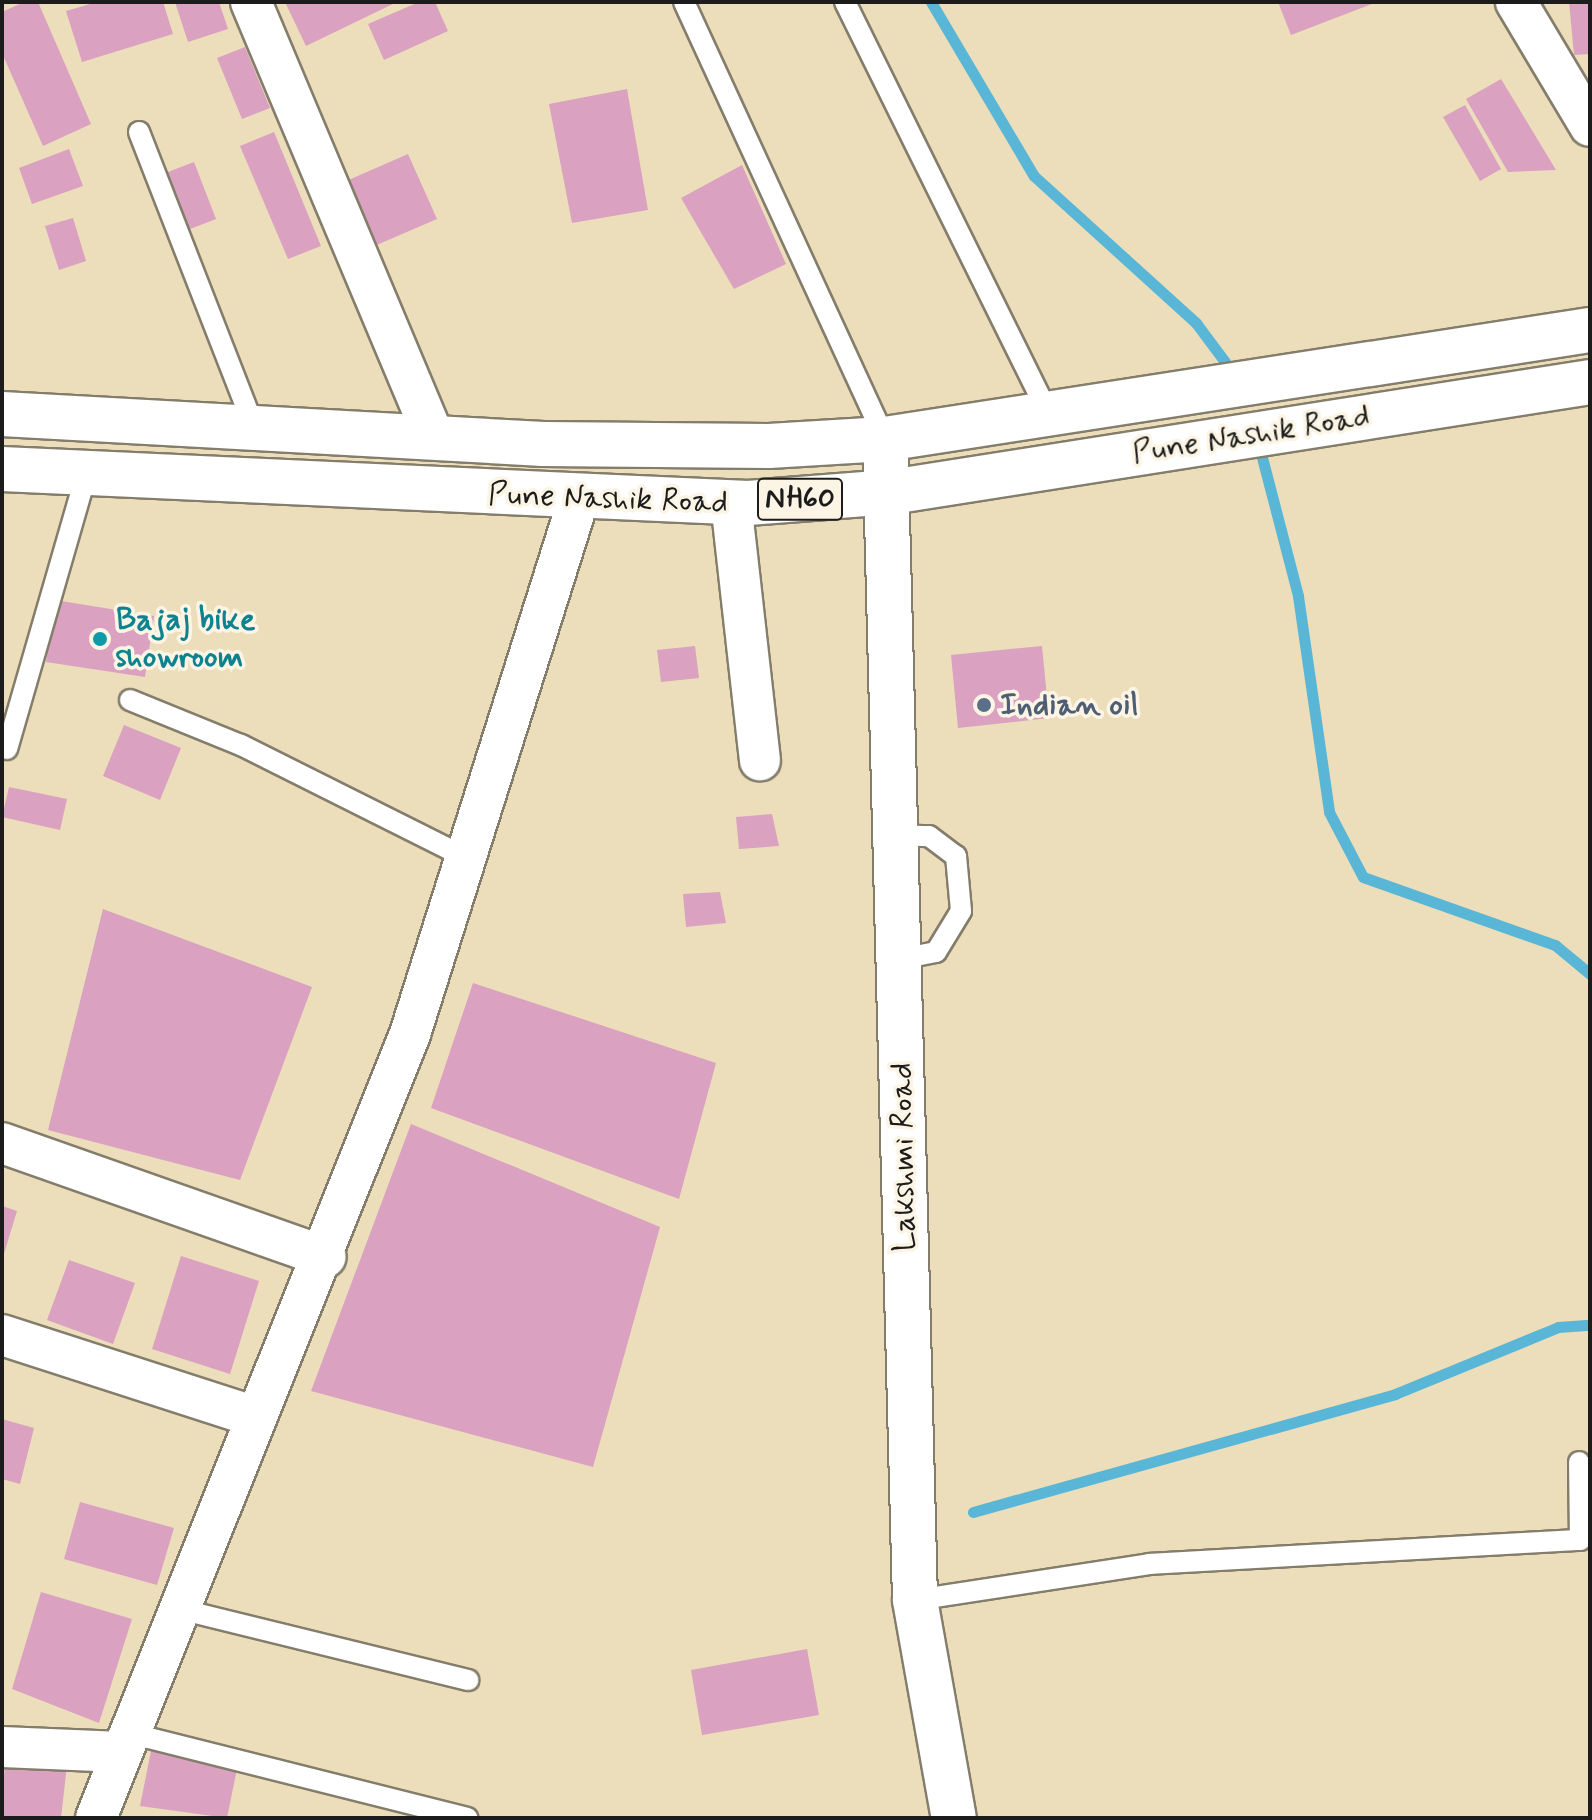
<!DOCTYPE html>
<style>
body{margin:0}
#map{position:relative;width:1592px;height:1820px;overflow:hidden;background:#ecdeba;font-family:Mynerve,sans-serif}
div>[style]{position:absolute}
.stream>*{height:11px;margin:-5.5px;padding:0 5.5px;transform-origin:5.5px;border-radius:5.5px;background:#59b6d7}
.building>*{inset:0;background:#daa1c1}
.roads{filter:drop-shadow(2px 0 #847d6b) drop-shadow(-2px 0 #847d6b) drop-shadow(0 2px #847d6b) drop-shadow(0 -2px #847d6b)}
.service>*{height:20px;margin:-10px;padding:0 10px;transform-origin:10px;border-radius:10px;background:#fff}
.minor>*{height:40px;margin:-20px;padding:0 20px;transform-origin:20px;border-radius:20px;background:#fff}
.secondary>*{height:44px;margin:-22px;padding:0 22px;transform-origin:22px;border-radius:22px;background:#fff}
.trunk>*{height:44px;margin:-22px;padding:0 22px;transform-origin:22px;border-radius:22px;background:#fff}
.dots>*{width:22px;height:22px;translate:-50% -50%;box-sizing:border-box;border:4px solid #fcf5e5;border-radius:50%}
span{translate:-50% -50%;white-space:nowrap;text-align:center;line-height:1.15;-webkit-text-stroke:7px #fcf5e5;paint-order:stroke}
.shield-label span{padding:2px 6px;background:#fcf5e5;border:2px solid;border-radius:6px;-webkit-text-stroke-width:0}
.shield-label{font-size:30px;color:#1c1c1c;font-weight:700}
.street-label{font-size:32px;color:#1c1c1c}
.culture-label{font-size:32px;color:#0d838f;font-weight:700}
.left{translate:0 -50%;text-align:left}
.service-label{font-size:32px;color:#4e5e75;font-weight:700}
.frame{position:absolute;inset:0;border:4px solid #1c1c1c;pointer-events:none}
</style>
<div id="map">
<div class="stream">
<div style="left:931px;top:2px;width:202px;rotate:59.4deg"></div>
<div style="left:1034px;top:176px;width:219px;rotate:42.2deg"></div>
<div style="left:1196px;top:323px;width:64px;rotate:53.3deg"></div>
<div style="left:1258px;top:442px;width:159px;rotate:75.4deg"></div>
<div style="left:1298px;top:596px;width:218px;rotate:81.8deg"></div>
<div style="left:1329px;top:812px;width:73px;rotate:62.4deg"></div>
<div style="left:1363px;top:877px;width:204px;rotate:19.5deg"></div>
<div style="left:1555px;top:945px;width:45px;rotate:39.6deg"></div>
<div style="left:973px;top:1512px;width:438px;rotate:-15.6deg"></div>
<div style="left:1395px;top:1394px;width:176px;rotate:-22.3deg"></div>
<div style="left:1558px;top:1327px;width:32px;rotate:-4deg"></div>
</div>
<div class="building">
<div style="clip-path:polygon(24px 2px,38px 2px,91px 124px,43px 146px,2px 53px,2px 12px)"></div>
<div style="clip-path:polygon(97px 2px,163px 2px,173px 34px,82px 62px,66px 11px)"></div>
<div style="clip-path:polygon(175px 2px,219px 2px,228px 29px,188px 42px)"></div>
<div style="clip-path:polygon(285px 2px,397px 2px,306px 46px)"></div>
<div style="clip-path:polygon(419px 2px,435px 2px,448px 31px,384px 60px,368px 24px)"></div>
<div style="clip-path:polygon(1278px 2px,1377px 2px,1291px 35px)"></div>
<div style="clip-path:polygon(1569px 2px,1590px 2px,1590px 54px,1574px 55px)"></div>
<div style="clip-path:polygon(245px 47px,270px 108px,242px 119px,217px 58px)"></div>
<div style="clip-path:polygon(1501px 79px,1556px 170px,1508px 172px,1466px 99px)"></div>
<div style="clip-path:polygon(627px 89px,648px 210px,572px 223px,549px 104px)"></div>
<div style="clip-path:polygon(1465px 105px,1501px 169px,1480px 181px,1443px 117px)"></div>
<div style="clip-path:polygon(274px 132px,321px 246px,288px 259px,240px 146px)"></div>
<div style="clip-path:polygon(69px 149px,83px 186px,32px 204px,19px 168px)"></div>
<div style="clip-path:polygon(408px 154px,437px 219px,365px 250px,337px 185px)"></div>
<div style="clip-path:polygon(194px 162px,216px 219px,185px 231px,163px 174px)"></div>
<div style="clip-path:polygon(742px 165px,786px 264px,734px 289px,681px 198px)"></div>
<div style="clip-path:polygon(73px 218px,86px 261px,59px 270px,45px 226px)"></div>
<div style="clip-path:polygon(55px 600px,154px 616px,145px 677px,46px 662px)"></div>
<div style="clip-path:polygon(695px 646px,699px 678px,661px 682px,657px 650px)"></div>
<div style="clip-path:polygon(1042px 646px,1049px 718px,958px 728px,951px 655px)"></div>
<div style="clip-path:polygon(124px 725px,181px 748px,160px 800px,103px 776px)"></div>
<div style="clip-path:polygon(9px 787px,67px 799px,60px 830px,2px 817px)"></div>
<div style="clip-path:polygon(772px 814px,779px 846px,739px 849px,736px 817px)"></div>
<div style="clip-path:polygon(720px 892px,726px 923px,686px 927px,683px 894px)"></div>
<div style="clip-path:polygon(103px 909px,312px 987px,240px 1180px,48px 1130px)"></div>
<div style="clip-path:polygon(473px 983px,716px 1063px,679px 1199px,431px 1108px)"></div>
<div style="clip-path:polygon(411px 1124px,660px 1227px,593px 1467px,311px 1391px)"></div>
<div style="clip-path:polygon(2px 1206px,17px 1211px,3px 1257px,2px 1257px)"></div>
<div style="clip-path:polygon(181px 1256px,259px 1281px,230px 1374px,152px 1349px)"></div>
<div style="clip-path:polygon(69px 1260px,135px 1283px,113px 1344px,47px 1320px)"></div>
<div style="clip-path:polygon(2px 1419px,34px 1428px,20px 1484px,2px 1479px)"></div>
<div style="clip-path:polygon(80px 1502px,174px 1528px,157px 1585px,64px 1559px)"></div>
<div style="clip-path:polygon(41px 1592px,132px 1619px,99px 1723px,12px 1689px)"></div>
<div style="clip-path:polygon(807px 1649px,819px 1715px,702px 1735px,691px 1670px)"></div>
<div style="clip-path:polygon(151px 1751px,237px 1769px,227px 1818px,140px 1806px)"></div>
<div style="clip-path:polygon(5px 1758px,67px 1765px,61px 1818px,2px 1818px)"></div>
</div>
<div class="roads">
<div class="service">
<div style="left:684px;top:2px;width:481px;rotate:65.3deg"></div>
<div style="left:845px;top:2px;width:460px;rotate:63.7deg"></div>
<div style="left:139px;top:132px;width:317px;rotate:68.7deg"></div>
<div style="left:130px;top:700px;width:120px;rotate:22.1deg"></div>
<div style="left:241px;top:745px;width:257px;rotate:26.6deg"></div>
<div style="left:7px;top:749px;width:285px;rotate:-73.9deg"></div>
<div style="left:896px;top:835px;width:33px;rotate:2deg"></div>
<div style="left:929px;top:836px;width:34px;rotate:37deg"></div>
<div style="left:956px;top:856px;width:55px;rotate:84.8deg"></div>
<div style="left:961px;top:911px;width:48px;rotate:121.4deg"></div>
<div style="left:936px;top:952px;width:38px;rotate:169deg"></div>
<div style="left:915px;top:1600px;width:237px;rotate:-8.7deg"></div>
<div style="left:1149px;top:1564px;width:432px;rotate:-3.2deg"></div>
<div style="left:1580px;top:1540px;width:78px;rotate:-90.7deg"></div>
<div style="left:179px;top:1609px;width:298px;rotate:13.8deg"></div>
<div style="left:129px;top:1733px;width:349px;rotate:14.1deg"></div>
</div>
<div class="minor">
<div style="left:251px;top:2px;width:471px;rotate:67.2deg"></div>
<div style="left:1516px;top:2px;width:144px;rotate:59.2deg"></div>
<div style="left:731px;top:502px;width:260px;rotate:83.6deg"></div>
<div style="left:2px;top:1143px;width:343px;rotate:19.4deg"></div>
<div style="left:2px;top:1335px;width:267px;rotate:17.9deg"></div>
<div style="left:2px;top:1747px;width:119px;rotate:2.4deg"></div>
<div style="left:96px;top:1818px;width:845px;rotate:-68.17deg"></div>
<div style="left:410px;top:1034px;width:562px;rotate:-72.5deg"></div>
</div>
<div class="secondary">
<div style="left:885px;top:439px;width:1161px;rotate:88.52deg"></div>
<div style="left:915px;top:1600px;width:221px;rotate:79.9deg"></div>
</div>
<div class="trunk">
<div style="left:2px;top:414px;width:542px;rotate:3.17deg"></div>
<div style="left:543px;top:444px;width:226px;rotate:0.5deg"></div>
<div style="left:769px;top:446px;width:116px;rotate:-3.5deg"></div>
<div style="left:885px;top:439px;width:713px;rotate:-8.79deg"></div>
<div style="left:2px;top:469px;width:747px;rotate:2.61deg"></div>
<div style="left:748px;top:503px;width:143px;rotate:-4.4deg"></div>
<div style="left:891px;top:492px;width:708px;rotate:-8.94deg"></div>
</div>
</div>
<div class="dots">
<div style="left:100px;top:639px;background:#0f9aa8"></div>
<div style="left:984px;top:705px;background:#5c6f8a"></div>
</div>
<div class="shield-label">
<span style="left:800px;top:499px">NH60</span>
</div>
<div class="street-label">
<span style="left:1251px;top:435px;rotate:-9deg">Pune Nashik Road</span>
<span style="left:608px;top:499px;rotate:2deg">Pune Nashik Road</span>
<span style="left:904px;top:1157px;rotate:-91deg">Lakshmi Road</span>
</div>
<div class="culture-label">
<span class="left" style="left:116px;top:639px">Bajaj bike<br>showroom</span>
</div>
<div class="service-label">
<span class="left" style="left:1000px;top:705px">Indian oil</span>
</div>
<div class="frame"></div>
</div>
